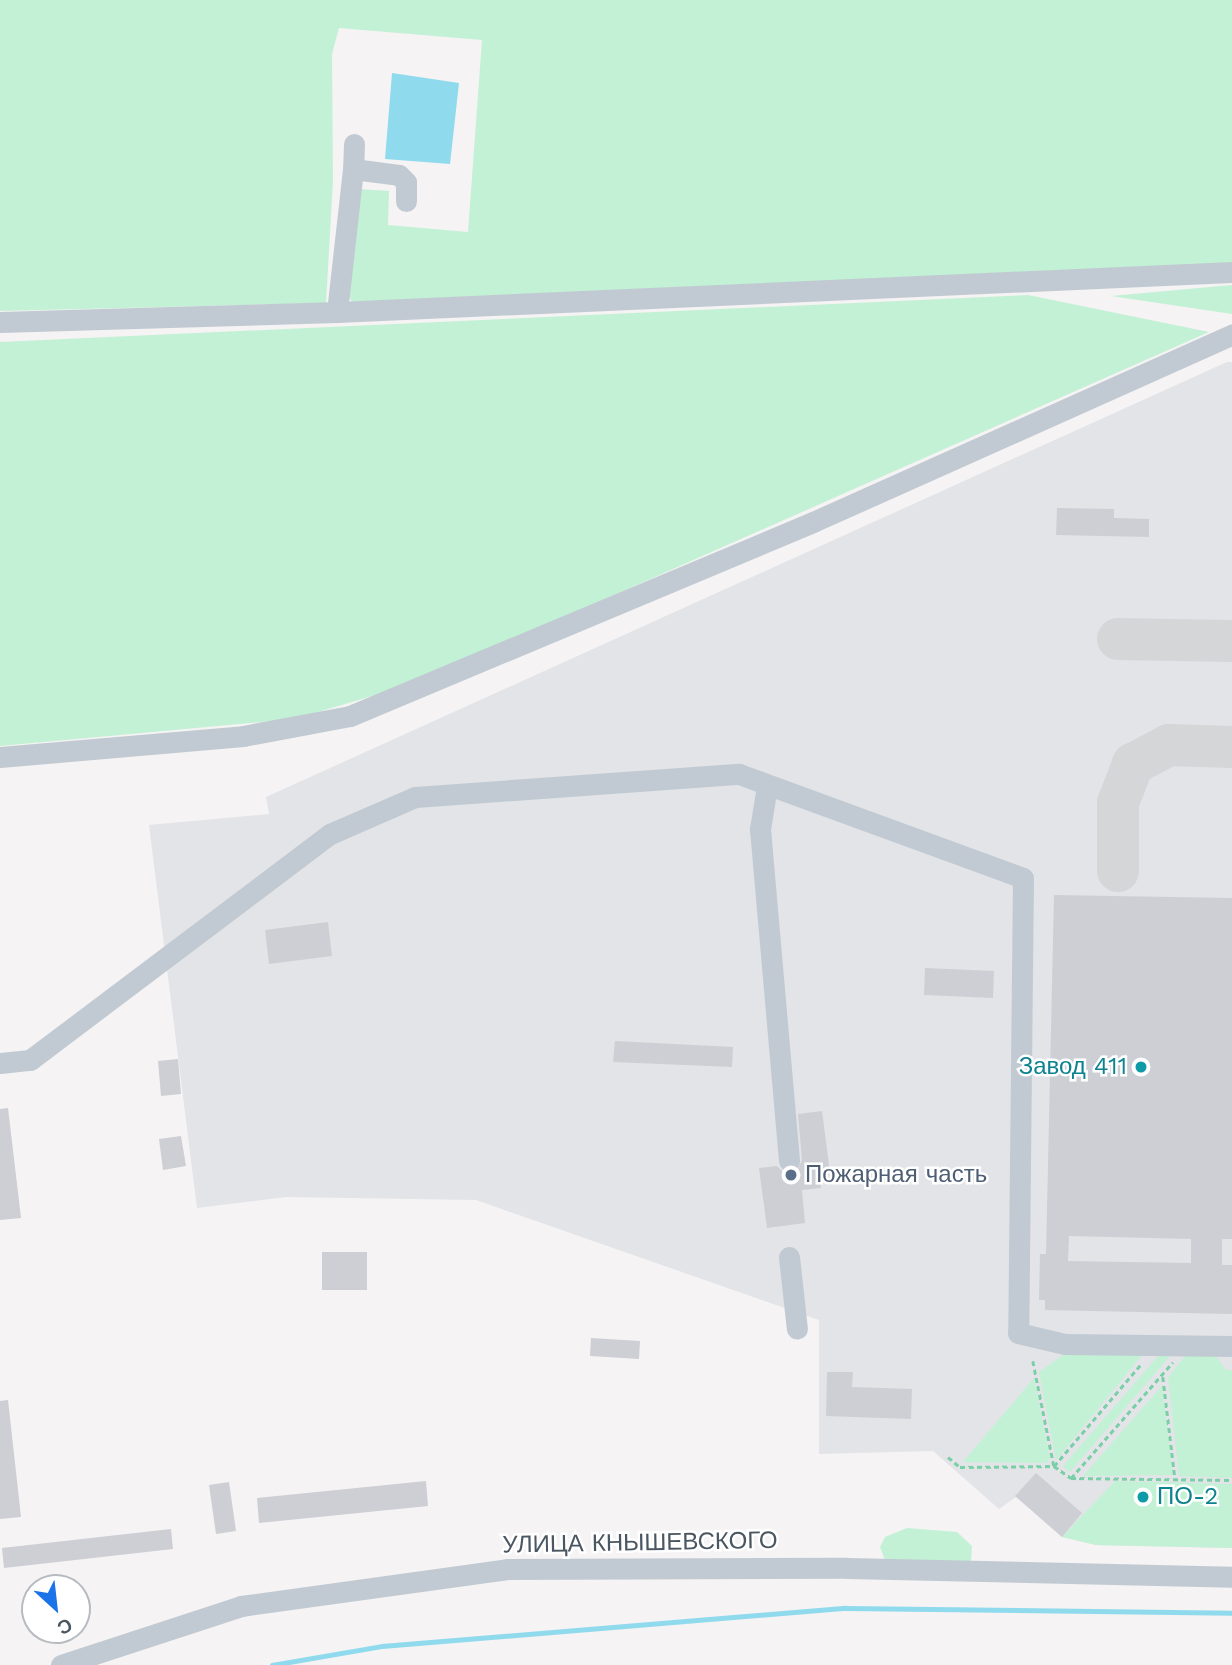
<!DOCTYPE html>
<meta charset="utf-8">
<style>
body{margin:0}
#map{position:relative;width:1232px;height:1665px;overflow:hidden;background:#f5f3f3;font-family:"Work Sans",sans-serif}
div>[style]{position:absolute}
.airport>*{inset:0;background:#e2e4e7}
.green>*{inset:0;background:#c3f1d5}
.water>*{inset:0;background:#90daee}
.stream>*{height:4.5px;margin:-2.25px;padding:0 2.25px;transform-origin:2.25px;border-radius:2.25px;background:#90daee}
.taxiway>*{height:42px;margin:-21px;padding:0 21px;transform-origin:21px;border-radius:21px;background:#d5d6d8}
.building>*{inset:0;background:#cdcfd5}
.path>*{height:2.5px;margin-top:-1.25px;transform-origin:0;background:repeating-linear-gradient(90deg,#7ad0a6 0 5px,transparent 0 8.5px)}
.minor>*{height:21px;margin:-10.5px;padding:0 10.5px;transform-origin:10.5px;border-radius:10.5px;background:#c1cad2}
.dots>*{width:19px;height:19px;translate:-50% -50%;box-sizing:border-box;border:4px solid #fff;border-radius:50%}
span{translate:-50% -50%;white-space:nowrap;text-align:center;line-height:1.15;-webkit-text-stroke:5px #fff;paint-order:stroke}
.culture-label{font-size:24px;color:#0d838f}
.right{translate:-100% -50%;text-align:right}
.left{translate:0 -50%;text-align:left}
.service-label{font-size:24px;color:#4e5e75}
.street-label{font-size:24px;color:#4a5661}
.north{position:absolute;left:21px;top:1574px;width:70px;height:70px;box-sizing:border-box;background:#fff;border:2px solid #b7bbc0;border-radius:50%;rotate:153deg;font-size:19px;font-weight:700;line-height:28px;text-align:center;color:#4a5661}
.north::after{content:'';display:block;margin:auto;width:24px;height:32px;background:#1a73e8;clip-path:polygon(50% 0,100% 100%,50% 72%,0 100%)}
</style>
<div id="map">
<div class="airport">
<div style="clip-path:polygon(1227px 362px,1232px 362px,1232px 1548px,1096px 1545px,1062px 1537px,1016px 1497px,999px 1509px,933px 1451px,819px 1454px,819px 1320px,476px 1200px,286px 1197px,197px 1208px,149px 825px,269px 814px,266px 797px)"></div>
</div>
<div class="green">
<div style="clip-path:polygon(0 0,1232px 0,1232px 265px,353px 304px,348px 294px,359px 189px,389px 191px,388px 225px,468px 232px,482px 40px,339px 28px,332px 54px,333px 181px,326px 303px,0 311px)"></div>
<div style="clip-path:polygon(1232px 285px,1232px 314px,1111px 296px)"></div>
<div style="clip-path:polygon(1028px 295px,1209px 332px,413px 684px,294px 719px,0 746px,0 342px)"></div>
<div style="clip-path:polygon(1066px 1353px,1143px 1354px,1056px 1460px,1039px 1372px)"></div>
<div style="clip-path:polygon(1187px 1353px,1214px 1354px,1226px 1370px,1232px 1370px,1232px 1478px,1179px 1476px,1168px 1378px)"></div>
<div style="clip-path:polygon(1171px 1355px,1070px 1472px,1063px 1466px,1158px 1356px)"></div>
<div style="clip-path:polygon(1034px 1378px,1050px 1459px,1046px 1463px,963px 1462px)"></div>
<div style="clip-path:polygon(1162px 1386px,1173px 1475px,1083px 1476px)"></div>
<div style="clip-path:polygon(1115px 1481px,1232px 1484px,1232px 1548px,1096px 1545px,1062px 1537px)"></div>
<div style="clip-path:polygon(907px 1528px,957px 1532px,972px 1546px,971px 1562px,885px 1560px,880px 1547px,885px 1537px)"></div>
</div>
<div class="water">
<div style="clip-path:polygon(392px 73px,459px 83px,450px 164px,385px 159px)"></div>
</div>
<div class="stream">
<div style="left:272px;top:1665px;width:112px;rotate:-9.8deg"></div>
<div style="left:382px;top:1646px;width:465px;rotate:-4.7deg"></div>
<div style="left:845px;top:1608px;width:387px;rotate:0.7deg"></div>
</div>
<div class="taxiway">
<div style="left:1118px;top:639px;width:114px;rotate:1deg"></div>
<div style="left:1118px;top:871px;width:68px;rotate:-90deg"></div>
<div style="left:1118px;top:803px;width:42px;rotate:-69deg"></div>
<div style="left:1133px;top:764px;width:41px;rotate:-27.8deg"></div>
<div style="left:1169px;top:745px;width:63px;rotate:1.8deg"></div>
</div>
<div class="building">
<div style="clip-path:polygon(1057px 508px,1114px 509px,1114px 518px,1149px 519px,1149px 537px,1056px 535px)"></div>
<div style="clip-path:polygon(evenodd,1054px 895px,1232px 898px,1232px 1239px,1222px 1239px,1222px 1265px,1232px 1265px,1232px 1314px,1045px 1310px,1045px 1300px,1039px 1300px,1040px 1254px,1046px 1254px,1054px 895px,1069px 1236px,1191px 1239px,1191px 1263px,1068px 1261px,1069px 1236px)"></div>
<div style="clip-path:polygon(328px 922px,332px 956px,269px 964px,265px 930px)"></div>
<div style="clip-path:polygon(925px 968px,994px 971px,993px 998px,924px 995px)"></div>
<div style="clip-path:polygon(615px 1041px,733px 1047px,732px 1067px,613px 1062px)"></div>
<div style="clip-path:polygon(178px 1059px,181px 1094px,161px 1096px,158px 1061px)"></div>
<div style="clip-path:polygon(8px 1108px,21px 1218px,0 1220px,0 1109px)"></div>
<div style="clip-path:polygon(822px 1111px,830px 1173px,820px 1174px,821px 1188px,802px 1190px,805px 1223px,767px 1228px,759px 1168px,777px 1166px,784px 1173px,797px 1171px,802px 1160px,798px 1114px)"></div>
<div style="clip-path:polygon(181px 1136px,186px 1166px,163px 1170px,159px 1139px)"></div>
<div style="clip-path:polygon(322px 1252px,367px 1252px,367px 1290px,322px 1290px)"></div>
<div style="clip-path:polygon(591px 1338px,640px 1341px,639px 1359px,590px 1356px)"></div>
<div style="clip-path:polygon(827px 1372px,853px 1372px,852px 1387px,912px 1389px,911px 1419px,826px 1416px)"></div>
<div style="clip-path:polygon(8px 1400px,21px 1517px,0 1519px,0 1401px)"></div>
<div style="clip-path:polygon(1036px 1473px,1082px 1513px,1062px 1537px,1015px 1496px)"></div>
<div style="clip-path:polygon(426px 1481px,428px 1506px,259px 1523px,257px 1498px)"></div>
<div style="clip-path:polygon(229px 1482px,236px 1531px,216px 1534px,209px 1485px)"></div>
<div style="clip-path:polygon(171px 1529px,173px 1549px,4px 1568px,2px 1548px)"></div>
</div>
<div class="path">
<div style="left:1033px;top:1361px;width:107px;rotate:78.7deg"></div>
<div style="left:1054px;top:1466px;width:21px;rotate:35deg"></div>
<div style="left:1071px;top:1478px;width:161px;rotate:0.7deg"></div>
<div style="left:1163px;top:1377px;width:102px;rotate:83.2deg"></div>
<div style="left:948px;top:1457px;width:16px;rotate:40deg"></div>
<div style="left:960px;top:1467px;width:94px;rotate:-0.6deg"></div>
<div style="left:1054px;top:1466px;width:135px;rotate:-49.5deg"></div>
<div style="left:1071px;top:1478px;width:154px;rotate:-48.7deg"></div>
</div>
<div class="minor">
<div style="left:354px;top:144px;width:25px;rotate:92deg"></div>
<div style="left:353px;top:169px;width:46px;rotate:7.4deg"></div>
<div style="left:399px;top:175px;width:10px;rotate:45deg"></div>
<div style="left:406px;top:182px;width:19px;rotate:90deg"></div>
<div style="left:337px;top:312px;width:144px;rotate:-83.6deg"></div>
<div style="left:0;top:322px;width:337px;rotate:-1.7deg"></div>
<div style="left:337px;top:312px;width:896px;rotate:-2.56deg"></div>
<div style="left:0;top:757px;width:244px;rotate:-4.9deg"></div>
<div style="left:243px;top:736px;width:109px;rotate:-10.6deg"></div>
<div style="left:350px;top:716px;width:502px;rotate:-22.73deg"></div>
<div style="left:813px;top:522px;width:459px;rotate:-24.1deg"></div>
<div style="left:767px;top:786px;width:44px;rotate:99.2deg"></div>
<div style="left:760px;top:829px;width:333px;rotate:85deg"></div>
<div style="left:0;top:1063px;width:30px;rotate:-6deg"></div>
<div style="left:30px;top:1060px;width:376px;rotate:-37deg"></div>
<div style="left:330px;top:834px;width:93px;rotate:-23.5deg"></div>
<div style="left:415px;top:797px;width:325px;rotate:-4.1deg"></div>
<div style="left:739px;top:774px;width:302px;rotate:20.1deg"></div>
<div style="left:1023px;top:878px;width:455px;rotate:90.6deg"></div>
<div style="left:1018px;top:1333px;width:48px;rotate:13.2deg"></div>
<div style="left:1065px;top:1344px;width:167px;rotate:0.7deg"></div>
<div style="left:789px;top:1257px;width:72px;rotate:83.7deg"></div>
<div style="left:61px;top:1665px;width:189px;rotate:-18.1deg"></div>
<div style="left:241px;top:1606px;width:269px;rotate:-7.9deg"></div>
<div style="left:507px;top:1569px;width:340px;rotate:-0.2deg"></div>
<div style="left:847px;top:1568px;width:385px;rotate:1.3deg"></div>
</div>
<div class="dots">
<div style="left:1141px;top:1067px;background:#0f9aa8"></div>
<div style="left:791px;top:1175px;background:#5c6f8a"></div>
<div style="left:1143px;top:1497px;background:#0f9aa8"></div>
</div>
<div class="culture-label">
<span class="right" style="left:1127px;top:1067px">Завод 411</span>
<span class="left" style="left:1157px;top:1497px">ПО-2</span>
</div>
<div class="service-label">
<span class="left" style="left:805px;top:1175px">Пожарная часть</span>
</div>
<div class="street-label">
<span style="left:640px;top:1543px;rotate:-1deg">УЛИЦА КНЫШЕВСКОГО</span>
</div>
<div class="north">С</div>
</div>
